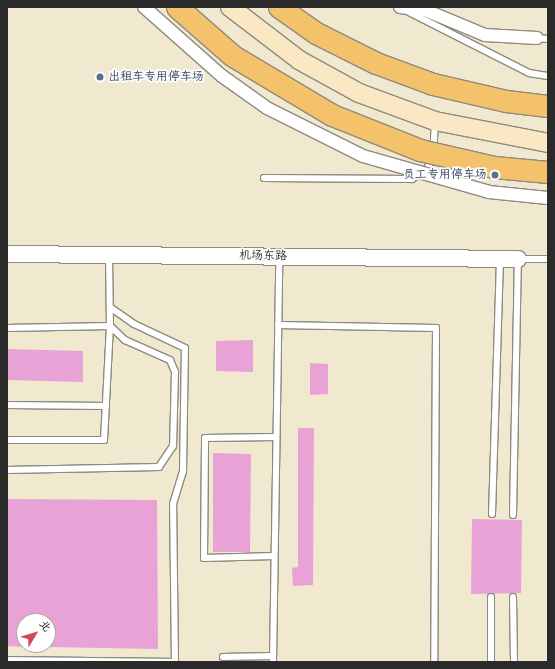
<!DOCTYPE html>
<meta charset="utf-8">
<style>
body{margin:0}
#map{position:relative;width:555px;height:669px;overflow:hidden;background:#f1e8d0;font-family:"Comic Neue","LXGW WenKai TC",sans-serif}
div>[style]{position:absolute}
.building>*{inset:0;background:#e8a2d6}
.roads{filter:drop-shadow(1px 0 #8e8a7e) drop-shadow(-1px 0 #8e8a7e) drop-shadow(0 1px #8e8a7e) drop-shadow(0 -1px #8e8a7e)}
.service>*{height:6px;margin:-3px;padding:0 3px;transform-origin:3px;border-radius:3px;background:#fff}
.minor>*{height:12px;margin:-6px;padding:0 6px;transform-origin:6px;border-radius:6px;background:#fff}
.tertiary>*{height:16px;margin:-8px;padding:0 8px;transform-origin:8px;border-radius:8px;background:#fff}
.secondary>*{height:18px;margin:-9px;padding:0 9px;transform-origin:9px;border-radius:9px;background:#fae7c3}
.trunk>*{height:21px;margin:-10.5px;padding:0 10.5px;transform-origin:10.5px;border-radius:10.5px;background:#f3c26a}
.bridges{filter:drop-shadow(1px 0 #8e8a7e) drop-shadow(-1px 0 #8e8a7e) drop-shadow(0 1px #8e8a7e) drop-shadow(0 -1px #8e8a7e)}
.minor-bridge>*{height:12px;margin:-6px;padding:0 6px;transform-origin:6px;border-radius:6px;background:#fff}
.trunk-bridge>*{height:21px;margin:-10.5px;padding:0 10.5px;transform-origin:10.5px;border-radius:10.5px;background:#f3c26a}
.dots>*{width:11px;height:11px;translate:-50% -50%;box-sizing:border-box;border:2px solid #fff;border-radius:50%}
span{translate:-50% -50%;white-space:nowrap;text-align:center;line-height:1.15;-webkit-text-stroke:3.5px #fff;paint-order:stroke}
.service-label{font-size:12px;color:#4e5e75;font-weight:700}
.left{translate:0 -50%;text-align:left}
.right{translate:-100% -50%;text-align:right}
.street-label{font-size:12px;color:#2b2b2b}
.frame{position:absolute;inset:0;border:8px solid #2b2b2b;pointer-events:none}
.north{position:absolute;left:16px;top:613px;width:40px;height:40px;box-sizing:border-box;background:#fff;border:1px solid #aaa;border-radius:50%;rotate:52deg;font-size:11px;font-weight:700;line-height:16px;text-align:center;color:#2b2b2b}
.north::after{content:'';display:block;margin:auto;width:14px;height:18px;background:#d1495b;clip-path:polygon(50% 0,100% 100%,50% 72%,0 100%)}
</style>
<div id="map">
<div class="building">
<div style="clip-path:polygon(253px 340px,253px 372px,216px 371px,216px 341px)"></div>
<div style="clip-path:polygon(7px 349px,83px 351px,83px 382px,7px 380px)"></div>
<div style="clip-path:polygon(310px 363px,328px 364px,328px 394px,310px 395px)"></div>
<div style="clip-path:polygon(298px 428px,314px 428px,313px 585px,293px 586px,292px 568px,298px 567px)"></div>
<div style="clip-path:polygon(213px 453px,251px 454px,250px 552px,213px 552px)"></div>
<div style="clip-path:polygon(7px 499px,157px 500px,158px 649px,48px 647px,48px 621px,24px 621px,24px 647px,7px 646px)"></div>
<div style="clip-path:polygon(472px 519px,522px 520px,521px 593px,471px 594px)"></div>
</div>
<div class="roads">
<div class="service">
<div style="left:409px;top:12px;width:135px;rotate:26.9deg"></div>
<div style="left:529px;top:73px;width:19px;rotate:9deg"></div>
<div style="left:537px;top:38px;width:11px;rotate:5deg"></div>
<div style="left:264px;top:178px;width:148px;rotate:0.4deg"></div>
<div style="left:412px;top:179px;width:17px;rotate:-33deg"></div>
<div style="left:426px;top:170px;width:14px;rotate:-60deg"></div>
<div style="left:433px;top:158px;width:35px;rotate:-87deg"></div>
<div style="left:278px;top:325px;width:158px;rotate:1.1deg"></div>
<div style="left:436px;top:328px;width:334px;rotate:90.3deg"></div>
<div style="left:7px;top:328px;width:103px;rotate:-1.1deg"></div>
<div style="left:110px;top:326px;width:21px;rotate:43deg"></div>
<div style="left:125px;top:340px;width:49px;rotate:24deg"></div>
<div style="left:170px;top:360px;width:13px;rotate:67deg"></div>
<div style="left:175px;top:372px;width:74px;rotate:91.5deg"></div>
<div style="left:173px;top:446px;width:25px;rotate:124deg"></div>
<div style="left:159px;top:467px;width:152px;rotate:178.9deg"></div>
<div style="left:7px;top:405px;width:99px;rotate:0.6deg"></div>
<div style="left:7px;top:440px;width:97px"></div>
<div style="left:104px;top:440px;width:114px;rotate:-87deg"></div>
<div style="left:110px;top:326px;width:71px;rotate:-90.8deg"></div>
<div style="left:492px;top:514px;width:254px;rotate:-88.2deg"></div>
<div style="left:513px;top:515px;width:256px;rotate:-88.9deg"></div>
<div style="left:518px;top:259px;width:30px"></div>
<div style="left:274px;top:556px;width:70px;rotate:178.4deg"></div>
<div style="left:204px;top:558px;width:120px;rotate:-89.5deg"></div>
<div style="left:205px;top:438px;width:70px;rotate:-0.8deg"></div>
<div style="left:491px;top:597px;width:65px;rotate:90deg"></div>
<div style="left:513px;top:597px;width:65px;rotate:89.1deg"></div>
<div style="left:223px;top:657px;width:50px;rotate:-1.1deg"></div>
<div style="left:7px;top:660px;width:168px;rotate:0.7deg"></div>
<div style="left:175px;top:662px;width:158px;rotate:-90.7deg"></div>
<div style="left:173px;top:504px;width:34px;rotate:-73deg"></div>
<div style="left:183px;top:472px;width:124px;rotate:-89.1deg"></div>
<div style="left:185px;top:348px;width:56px;rotate:-154.8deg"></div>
<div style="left:134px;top:324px;width:29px;rotate:-145deg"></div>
<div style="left:273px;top:662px;width:404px;rotate:-89.1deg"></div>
</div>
<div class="minor">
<div style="left:400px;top:7px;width:25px;rotate:7deg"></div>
<div style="left:425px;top:10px;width:65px;rotate:22.6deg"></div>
<div style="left:485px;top:35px;width:52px;rotate:3.3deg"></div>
</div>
<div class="tertiary">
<div style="left:7px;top:254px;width:511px;rotate:0.56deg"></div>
</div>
<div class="secondary">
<div style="left:230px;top:7px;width:87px;rotate:37.5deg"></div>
<div style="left:299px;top:60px;width:68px;rotate:28.8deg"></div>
<div style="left:359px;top:93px;width:81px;rotate:20.2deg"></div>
<div style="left:435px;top:121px;width:115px;rotate:11deg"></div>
</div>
<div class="trunk">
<div style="left:279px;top:7px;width:45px;rotate:35.1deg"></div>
<div style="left:316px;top:33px;width:67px;rotate:26.6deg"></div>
<div style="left:376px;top:63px;width:61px;rotate:20.2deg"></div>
<div style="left:433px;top:84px;width:75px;rotate:13.1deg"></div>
<div style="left:506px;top:101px;width:42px;rotate:6.8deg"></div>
</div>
</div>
<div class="bridges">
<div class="minor-bridge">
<div style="left:144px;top:7px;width:104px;rotate:41.5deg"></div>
<div style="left:222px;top:76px;width:55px;rotate:35.4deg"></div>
<div style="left:267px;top:108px;width:107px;rotate:26.6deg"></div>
<div style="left:363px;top:156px;width:131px;rotate:15.9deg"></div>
<div style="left:489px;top:192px;width:59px;rotate:5.8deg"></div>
</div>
<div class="trunk-bridge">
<div style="left:177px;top:7px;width:74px;rotate:41.2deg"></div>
<div style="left:233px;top:56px;width:115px;rotate:30.8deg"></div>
<div style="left:332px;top:115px;width:95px;rotate:21.7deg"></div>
<div style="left:420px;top:150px;width:76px;rotate:12.9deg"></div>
<div style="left:494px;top:167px;width:54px;rotate:5.3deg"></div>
</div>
</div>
<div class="dots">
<div style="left:100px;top:77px;background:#5c6f8a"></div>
<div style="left:495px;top:175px;background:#5c6f8a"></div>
</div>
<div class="service-label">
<span class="left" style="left:108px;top:77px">出租车专用停车场</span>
<span class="right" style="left:487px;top:175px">员工专用停车场</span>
</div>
<div class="street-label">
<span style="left:263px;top:256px;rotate:1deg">机场东路</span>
</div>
<div class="frame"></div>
<div class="north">北</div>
</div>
